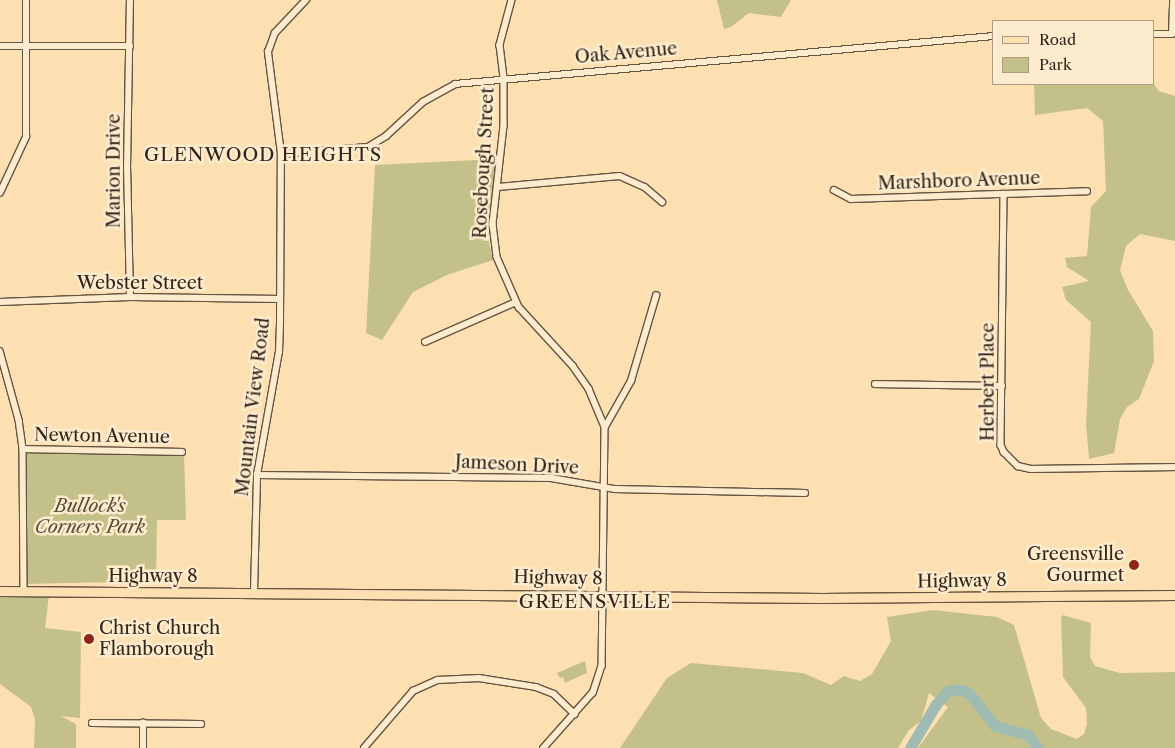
<!DOCTYPE html>
<style>
body{margin:0}
#map{position:relative;width:1175px;height:748px;overflow:hidden;background:#fce0b2;font-family:"Libre Caslon Text",serif}
div>[style]{position:absolute}
.green>*{inset:0;background:#c3c189}
.river>*{height:11px;margin:-5.5px;padding:0 5.5px;transform-origin:5.5px;border-radius:5.5px;background:#a0bcb2}
.roads{filter:drop-shadow(1px 0 #645442) drop-shadow(-1px 0 #645442) drop-shadow(0 1px #645442) drop-shadow(0 -1px #645442)}
.street>*{height:5.5px;margin:-2.75px;padding:0 2.75px;transform-origin:2.75px;border-radius:2.75px;background:#fdebcd}
.primary>*{height:9px;margin:-4.5px;padding:0 4.5px;transform-origin:4.5px;border-radius:4.5px;background:#fce0b2}
.dots>*{width:14px;height:14px;translate:-50% -50%;box-sizing:border-box;border:2px solid #fdebcd;border-radius:50%}
span{translate:-50% -50%;white-space:nowrap;text-align:center;line-height:1.15;-webkit-text-stroke:5px #fdebcd;paint-order:stroke}
.street-label{font-size:18px;color:#32251c}
.park-label{font-size:18px;color:#564c37;font-style:italic}
.poi-label{font-size:18px;color:#32251c}
.right{translate:-100% -50%;text-align:right}
.left{translate:0 -50%;text-align:left}
.neighbourhood-label{font-size:19px;color:#32251c;letter-spacing:1px}
.legend{position:absolute;left:992px;top:20px;width:162px;height:65px;box-sizing:border-box;background:#fdebcd;border:1px solid #ac9c86;margin:0;padding:6px 9px;list-style:none;font-size:15px;color:#32251c}
.legend li{display:flex;align-items:center;gap:10px;height:25px}
.legend b{width:25px;border:1px solid #ac9c86}
</style>
<div id="map">
<div class="green">
<div style="clip-path:polygon(717px 0,791px 0,781px 17px,749px 13px,731px 27px,724px 29px)"></div>
<div style="clip-path:polygon(1034px 84px,1154px 84px,1159px 91px,1175px 96px,1175px 241px,1140px 234px,1126px 246px,1120px 270px,1127px 288px,1153px 331px,1154px 361px,1139px 399px,1127px 407px,1120px 419px,1114px 453px,1089px 459px,1086px 424px,1091px 322px,1066px 300px,1062px 287px,1089px 281px,1067px 267px,1065px 258px,1087px 256px,1091px 207px,1106px 191px,1103px 121px,1087px 108px,1035px 115px)"></div>
<div style="clip-path:polygon(496px 159px,488px 238px,493px 260px,447px 275px,413px 292px,382px 340px,366px 333px,375px 165px)"></div>
<div style="clip-path:polygon(25px 452px,184px 455px,186px 520px,157px 520px,156px 581px,26px 584px)"></div>
<div style="clip-path:polygon(0 594px,49px 595px,45px 628px,81px 632px,80px 718px,61px 716px,76px 724px,76px 748px,34px 748px,35px 719px,31px 707px,0 684px)"></div>
<div style="clip-path:polygon(933px 610px,997px 617px,1014px 625px,1041px 718px,1051px 729px,1077px 739px,1084px 734px,1087px 724px,1086px 708px,1063px 677px,1061px 618px,1063px 615px,1091px 623px,1090px 657px,1095px 666px,1120px 673px,1175px 672px,1175px 748px,918px 748px,948px 707px,929px 693px,921px 721px,909px 730px,898px 748px,620px 748px,667px 678px,691px 663px,803px 673px,831px 685px,844px 676px,860px 681px,872px 674px,891px 641px,887px 617px)"></div>
<div style="clip-path:polygon(585px 661px,587px 673px,565px 683px,563px 677px,560px 678px,557px 673px)"></div>
</div>
<div class="river">
<div style="left:910px;top:748px;width:51px;rotate:-59.4deg"></div>
<div style="left:936px;top:704px;width:19px;rotate:-47deg"></div>
<div style="left:949px;top:690px;width:12px"></div>
<div style="left:961px;top:690px;width:9px;rotate:21deg"></div>
<div style="left:969px;top:693px;width:42px;rotate:51.8deg"></div>
<div style="left:995px;top:726px;width:34px;rotate:15deg"></div>
<div style="left:1028px;top:735px;width:16px;rotate:52deg"></div>
</div>
<div class="roads">
<div class="street">
<div style="left:512px;top:0;width:47px;rotate:104.9deg"></div>
<div style="left:500px;top:45px;width:33px;rotate:83deg"></div>
<div style="left:504px;top:78px;width:48px;rotate:90deg"></div>
<div style="left:504px;top:126px;width:99px;rotate:96.4deg"></div>
<div style="left:493px;top:224px;width:33px;rotate:83deg"></div>
<div style="left:497px;top:257px;width:55px;rotate:66.3deg"></div>
<div style="left:519px;top:307px;width:80px;rotate:47.5deg"></div>
<div style="left:573px;top:366px;width:28px;rotate:55deg"></div>
<div style="left:589px;top:389px;width:41px;rotate:67.2deg"></div>
<div style="left:605px;top:427px;width:239px;rotate:90.7deg"></div>
<div style="left:602px;top:666px;width:28px;rotate:108deg"></div>
<div style="left:593px;top:693px;width:74px;rotate:131.7deg"></div>
<div style="left:1154px;top:34px;width:18px"></div>
<div style="left:1172px;top:34px;width:34px;rotate:-88deg"></div>
<div style="left:0;top:46px;width:130px"></div>
<div style="left:281px;top:154px;width:87px;rotate:-4.6deg"></div>
<div style="left:368px;top:147px;width:21px;rotate:-31deg"></div>
<div style="left:386px;top:136px;width:50px;rotate:-42.6deg"></div>
<div style="left:423px;top:102px;width:37px;rotate:-29deg"></div>
<div style="left:455px;top:84px;width:541px;rotate:-5.09deg"></div>
<div style="left:498px;top:187px;width:122px;rotate:-5.2deg"></div>
<div style="left:620px;top:176px;width:27px;rotate:24deg"></div>
<div style="left:645px;top:187px;width:23px;rotate:41deg"></div>
<div style="left:834px;top:190px;width:19px;rotate:28deg"></div>
<div style="left:851px;top:199px;width:236px;rotate:-1.9deg"></div>
<div style="left:0;top:193px;width:62px;rotate:-65.1deg"></div>
<div style="left:26px;top:137px;width:137px;rotate:-90deg"></div>
<div style="left:1004px;top:195px;width:250px;rotate:90.7deg"></div>
<div style="left:1001px;top:445px;width:8px;rotate:67deg"></div>
<div style="left:1004px;top:452px;width:20px;rotate:45deg"></div>
<div style="left:1018px;top:466px;width:13px;rotate:13deg"></div>
<div style="left:1031px;top:469px;width:144px;rotate:-0.8deg"></div>
<div style="left:130px;top:297px;width:128px;rotate:-91.3deg"></div>
<div style="left:127px;top:169px;width:169px;rotate:-89deg"></div>
<div style="left:0;top:302px;width:130px;rotate:-2.2deg"></div>
<div style="left:130px;top:297px;width:150px;rotate:0.8deg"></div>
<div style="left:425px;top:342px;width:99px;rotate:-23.7deg"></div>
<div style="left:0;top:351px;width:72px;rotate:74.6deg"></div>
<div style="left:19px;top:420px;width:29px;rotate:82deg"></div>
<div style="left:23px;top:449px;width:142px;rotate:89.6deg"></div>
<div style="left:875px;top:384px;width:127px;rotate:0.9deg"></div>
<div style="left:605px;top:427px;width:53px;rotate:-60.5deg"></div>
<div style="left:631px;top:381px;width:89px;rotate:-73.6deg"></div>
<div style="left:23px;top:449px;width:159px;rotate:1.1deg"></div>
<div style="left:257px;top:475px;width:294px;rotate:0.6deg"></div>
<div style="left:551px;top:478px;width:65px;rotate:9.8deg"></div>
<div style="left:615px;top:489px;width:190px;rotate:1.2deg"></div>
<div style="left:254px;top:592px;width:117px;rotate:-88.5deg"></div>
<div style="left:257px;top:475px;width:125px;rotate:-79.9deg"></div>
<div style="left:279px;top:352px;width:30px;rotate:-88deg"></div>
<div style="left:280px;top:322px;width:168px;rotate:-89.7deg"></div>
<div style="left:281px;top:154px;width:103px;rotate:-97.3deg"></div>
<div style="left:268px;top:52px;width:20px;rotate:-70deg"></div>
<div style="left:275px;top:33px;width:45px;rotate:-46.8deg"></div>
<div style="left:92px;top:723px;width:109px;rotate:0.5deg"></div>
<div style="left:143px;top:748px;width:25px;rotate:-90deg"></div>
<div style="left:364px;top:748px;width:75px;rotate:-49.3deg"></div>
<div style="left:413px;top:691px;width:27px;rotate:-24deg"></div>
<div style="left:438px;top:680px;width:41px;rotate:-2.8deg"></div>
<div style="left:479px;top:678px;width:58px;rotate:9deg"></div>
<div style="left:536px;top:687px;width:19px;rotate:21deg"></div>
<div style="left:554px;top:694px;width:29px;rotate:44deg"></div>
</div>
<div class="primary">
<div style="left:0;top:591px;width:822px;rotate:0.49deg"></div>
<div style="left:822px;top:598px;width:353px;rotate:-0.5deg"></div>
</div>
</div>
<div class="dots">
<div style="left:1134px;top:565px;background:#8f2418"></div>
<div style="left:89px;top:639px;background:#8f2418"></div>
</div>
<div class="street-label">
<span style="left:626px;top:53px;rotate:-5deg">Oak Avenue</span>
<span style="left:484px;top:163px;rotate:-87deg">Rosebough Street</span>
<span style="left:114px;top:171px;rotate:-90deg">Marion Drive</span>
<span style="left:959px;top:181px;rotate:-2deg">Marshboro Avenue</span>
<span style="left:140px;top:283px">Webster Street</span>
<span style="left:988px;top:382px;rotate:-90deg">Herbert Place</span>
<span style="left:253px;top:407px;rotate:-83deg">Mountain View Road</span>
<span style="left:102px;top:436px;rotate:1deg">Newton Avenue</span>
<span style="left:517px;top:465px;rotate:3deg">Jameson Drive</span>
<span style="left:153px;top:576px">Highway 8</span>
<span style="left:558px;top:578px;rotate:1deg">Highway 8</span>
<span style="left:962px;top:581px;rotate:-1deg">Highway 8</span>
</div>
<div class="park-label">
<span style="left:90px;top:517px">Bullock's<br>Corners Park</span>
</div>
<div class="poi-label">
<span class="right" style="left:1124px;top:565px">Greensville<br>Gourmet</span>
<span class="left" style="left:99px;top:639px">Christ Church<br>Flamborough</span>
</div>
<div class="neighbourhood-label">
<span style="left:263px;top:155px">GLENWOOD HEIGHTS</span>
<span style="left:595px;top:602px">GREENSVILLE</span>
</div>
<ul class="legend">
<li><b style="height:6px;background:#fce0b2"></b>Road</li>
<li><b style="height:14px;background:#c3c189"></b>Park</li>
</ul>
</div>
